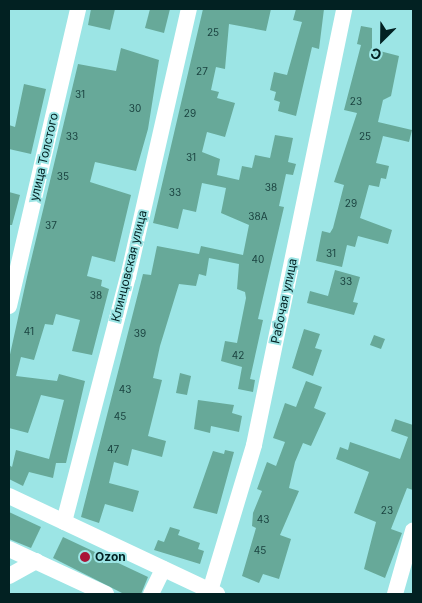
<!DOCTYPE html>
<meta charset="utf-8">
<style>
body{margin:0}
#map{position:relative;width:422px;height:603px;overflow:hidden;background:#9ce5e5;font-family:Inter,sans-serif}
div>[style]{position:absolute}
.building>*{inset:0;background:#67a999}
.minor>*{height:16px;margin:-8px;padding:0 8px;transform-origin:8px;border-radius:8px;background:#fff}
.dots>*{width:14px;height:14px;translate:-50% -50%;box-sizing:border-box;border:2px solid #9ce5e5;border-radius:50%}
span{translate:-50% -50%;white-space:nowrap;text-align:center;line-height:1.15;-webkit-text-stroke:4px #9ce5e5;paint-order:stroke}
.number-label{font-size:10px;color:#1b4340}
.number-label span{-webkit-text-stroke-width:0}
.street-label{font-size:12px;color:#022122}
.poi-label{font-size:12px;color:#022122;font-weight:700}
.left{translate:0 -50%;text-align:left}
.frame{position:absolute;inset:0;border:10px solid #022122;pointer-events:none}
.north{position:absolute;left:357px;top:15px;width:50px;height:50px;-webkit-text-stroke:4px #9ce5e5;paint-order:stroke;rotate:203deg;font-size:14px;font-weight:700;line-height:20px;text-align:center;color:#022122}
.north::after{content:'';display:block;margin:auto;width:18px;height:22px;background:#022122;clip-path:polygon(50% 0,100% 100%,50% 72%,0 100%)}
</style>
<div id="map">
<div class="building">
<div style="clip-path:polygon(91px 9px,115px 9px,110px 30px,88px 25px)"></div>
<div style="clip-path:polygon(150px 9px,170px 9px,164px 33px,145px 28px)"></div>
<div style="clip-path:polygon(203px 9px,271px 9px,266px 31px,229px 24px,225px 69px,216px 67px,211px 90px,219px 92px,217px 98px,235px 103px,225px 137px,207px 132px,202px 152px,220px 159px,217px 175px,239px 180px,242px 166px,252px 168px,255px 155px,270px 158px,275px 135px,293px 138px,288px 162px,296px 164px,293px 175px,286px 174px,279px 206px,284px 207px,258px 319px,263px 320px,250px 379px,255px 380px,253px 392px,238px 389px,242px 367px,221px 361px,225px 341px,237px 343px,246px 298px,245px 292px,237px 289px,239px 264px,209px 258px,206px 276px,199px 274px,196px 286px,179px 284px,160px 346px,153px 378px,162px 380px,148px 436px,166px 441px,162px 457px,132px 449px,128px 466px,114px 462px,109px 483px,139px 491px,133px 512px,105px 504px,99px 523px,81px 517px,143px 274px,151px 275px,157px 246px,199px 254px,201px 246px,243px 255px,249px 225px,221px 213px,226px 188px,202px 183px,196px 212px,183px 209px,178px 229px,153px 223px)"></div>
<div style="clip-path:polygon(296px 9px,324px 9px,319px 49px,312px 47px,296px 116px,278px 111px,280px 102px,274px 100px,276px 92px,270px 90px,274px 72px,287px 75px,302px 22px,293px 20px)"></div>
<div style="clip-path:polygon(361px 26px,372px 28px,372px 49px,399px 56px,391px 96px,383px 100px,378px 122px,412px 130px,409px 142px,383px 136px,376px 163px,389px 166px,386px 179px,381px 178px,379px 187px,369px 185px,360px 218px,392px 230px,388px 244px,358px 236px,355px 247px,347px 245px,342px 267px,316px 261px,322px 231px,330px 233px,333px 228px,344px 185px,334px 182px,357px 113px,344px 110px,361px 45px,357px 44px)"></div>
<div style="clip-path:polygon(121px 48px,159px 60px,148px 129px,136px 171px,95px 162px,90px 182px,131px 195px,115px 262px,92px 256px,87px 276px,102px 280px,101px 286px,109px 289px,92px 355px,72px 351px,80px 320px,56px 314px,53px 325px,45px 324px,34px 360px,21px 357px,16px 376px,57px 381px,59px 374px,85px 381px,66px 463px,56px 463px,53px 478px,29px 472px,23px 486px,9px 479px,9px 465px,12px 467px,16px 450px,49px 459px,64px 400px,41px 395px,28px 433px,9px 428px,9px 359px,27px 277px,78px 64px,116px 71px)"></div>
<div style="clip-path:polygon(24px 84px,46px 89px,31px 154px,9px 149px,9px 125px,15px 127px)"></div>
<div style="clip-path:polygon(9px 192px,20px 195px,12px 225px,9px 225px)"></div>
<div style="clip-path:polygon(335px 270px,360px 277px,353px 302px,358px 303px,354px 315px,307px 303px,310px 291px,328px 296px)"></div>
<div style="clip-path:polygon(304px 329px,320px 334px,315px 348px,322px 350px,313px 376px,292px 368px)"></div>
<div style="clip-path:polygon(374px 335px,385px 339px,381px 349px,370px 345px)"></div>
<div style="clip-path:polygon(180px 373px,191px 376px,187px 395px,176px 393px)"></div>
<div style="clip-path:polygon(306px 381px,322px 387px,314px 408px,326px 413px,311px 446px,303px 443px,295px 462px,289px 488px,299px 491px,280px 535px,291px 539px,279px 579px,263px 574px,259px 583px,242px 576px,256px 528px,252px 526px,253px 513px,262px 491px,257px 489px,267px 462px,276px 466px,285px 442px,273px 438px,285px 403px,296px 407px)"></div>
<div style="clip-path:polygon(198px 400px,234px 405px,232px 413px,242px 416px,239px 432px,211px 426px,210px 433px,194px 429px)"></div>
<div style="clip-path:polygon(395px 419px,413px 425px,413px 490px,407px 488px,391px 529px,402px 533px,385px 578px,364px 569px,376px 522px,354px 513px,369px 472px,336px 459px,340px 447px,348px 450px,350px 442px,400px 459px,408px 437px,391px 431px)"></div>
<div style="clip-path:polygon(225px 450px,234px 452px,217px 514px,193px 508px,213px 451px,224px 454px)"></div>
<div style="clip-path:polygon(9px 512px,41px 527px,31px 548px,9px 539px)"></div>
<div style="clip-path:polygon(170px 527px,180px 530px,178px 535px,200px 543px,198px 549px,204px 551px,200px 564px,154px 550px,158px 540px,164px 542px)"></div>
<div style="clip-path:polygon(63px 537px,148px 577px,141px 594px,124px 594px,53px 558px)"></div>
</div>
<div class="minor">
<div style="left:9px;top:306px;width:305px;rotate:-76.9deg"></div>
<div style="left:9px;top:496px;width:230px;rotate:25.2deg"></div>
<div style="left:64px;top:522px;width:253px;rotate:-75.4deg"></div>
<div style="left:128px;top:277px;width:275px;rotate:-77.2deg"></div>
<div style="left:9px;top:549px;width:107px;rotate:24.9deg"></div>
<div style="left:9px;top:576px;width:31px;rotate:-29deg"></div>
<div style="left:210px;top:591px;width:152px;rotate:-73.2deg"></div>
<div style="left:254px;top:445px;width:445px;rotate:-78.3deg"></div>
<div style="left:151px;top:594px;width:28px;rotate:-64deg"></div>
<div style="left:395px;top:594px;width:66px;rotate:-74.1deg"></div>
</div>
<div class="dots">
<div style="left:85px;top:557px;background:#aa1337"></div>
</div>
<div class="number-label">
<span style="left:213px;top:33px">25</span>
<span style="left:202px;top:72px">27</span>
<span style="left:80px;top:95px">31</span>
<span style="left:356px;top:102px">23</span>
<span style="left:135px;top:109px">30</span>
<span style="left:190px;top:114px">29</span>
<span style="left:72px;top:137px">33</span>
<span style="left:365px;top:137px">25</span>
<span style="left:191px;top:158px">31</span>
<span style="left:63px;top:177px">35</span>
<span style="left:271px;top:188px">38</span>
<span style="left:175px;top:193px">33</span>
<span style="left:351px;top:204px">29</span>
<span style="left:258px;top:217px">38А</span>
<span style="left:51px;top:226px">37</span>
<span style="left:331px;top:254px">31</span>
<span style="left:258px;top:260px">40</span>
<span style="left:346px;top:282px">33</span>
<span style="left:96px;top:296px">38</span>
<span style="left:29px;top:332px">41</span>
<span style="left:140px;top:334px">39</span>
<span style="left:238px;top:356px">42</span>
<span style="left:125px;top:390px">43</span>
<span style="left:120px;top:417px">45</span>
<span style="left:113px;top:450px">47</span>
<span style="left:387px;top:511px">23</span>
<span style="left:263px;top:520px">43</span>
<span style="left:260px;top:551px">45</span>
</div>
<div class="street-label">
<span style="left:44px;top:157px;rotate:-77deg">улица Толстого</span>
<span style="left:129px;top:266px;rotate:-76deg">Клинцовская улица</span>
<span style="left:284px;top:301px;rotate:-78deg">Рабочая улица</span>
</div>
<div class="poi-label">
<span class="left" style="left:95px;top:557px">Ozon</span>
</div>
<div class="frame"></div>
<div class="north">С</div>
</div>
